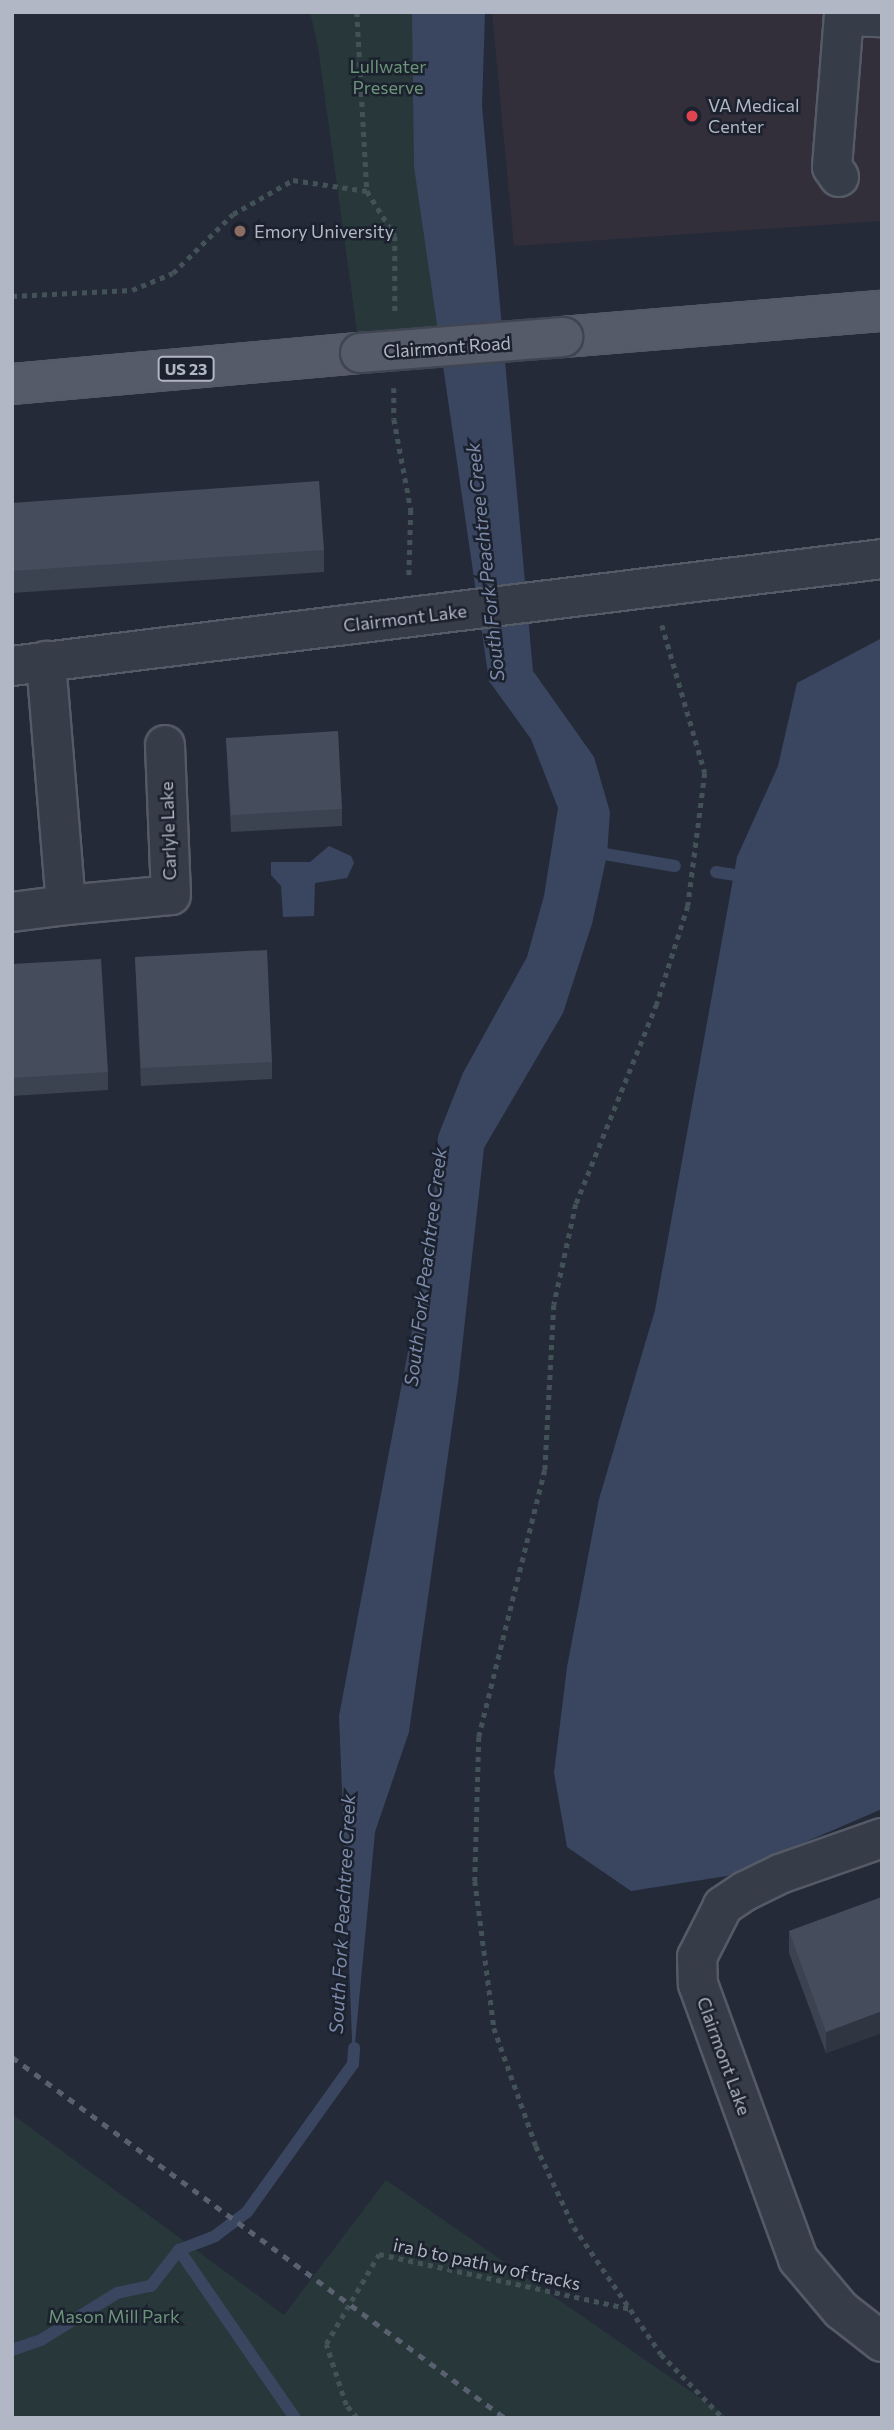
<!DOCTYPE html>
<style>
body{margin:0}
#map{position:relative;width:894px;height:2430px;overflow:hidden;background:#242a38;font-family:Commissioner,sans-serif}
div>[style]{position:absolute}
.medical>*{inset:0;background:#322f3b}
.green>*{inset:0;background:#27373a}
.water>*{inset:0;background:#3a4660}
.stream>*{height:12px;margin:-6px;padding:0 6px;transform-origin:6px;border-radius:6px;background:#3a4660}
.path>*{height:4.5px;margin-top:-2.25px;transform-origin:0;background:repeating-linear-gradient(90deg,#435257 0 5px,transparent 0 10px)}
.roads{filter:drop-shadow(2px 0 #555a67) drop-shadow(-2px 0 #555a67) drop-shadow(0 2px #555a67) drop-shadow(0 -2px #555a67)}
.minor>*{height:38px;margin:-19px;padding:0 19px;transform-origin:19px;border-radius:19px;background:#373c49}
.major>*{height:38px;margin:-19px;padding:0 19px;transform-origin:19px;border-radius:19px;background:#555b69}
.rail>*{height:5px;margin-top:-2.5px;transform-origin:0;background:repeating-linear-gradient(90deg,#596070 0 7px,transparent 0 14px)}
.bridges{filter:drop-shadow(2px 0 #404552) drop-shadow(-2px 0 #404552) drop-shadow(0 2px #404552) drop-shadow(0 -2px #404552)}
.major-bridge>*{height:38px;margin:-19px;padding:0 19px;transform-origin:19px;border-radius:19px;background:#555b69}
.wall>*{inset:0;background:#3b4250}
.shaded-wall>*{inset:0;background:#303641}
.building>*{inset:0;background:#454d5d}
.dots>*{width:19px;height:19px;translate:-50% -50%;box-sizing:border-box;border:4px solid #1c212e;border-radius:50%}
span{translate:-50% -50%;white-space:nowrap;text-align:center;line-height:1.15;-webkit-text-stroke:5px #1c212e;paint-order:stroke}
.shield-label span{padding:2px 5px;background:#1c212e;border:2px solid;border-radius:5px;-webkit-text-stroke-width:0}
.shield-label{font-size:16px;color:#b2b7c5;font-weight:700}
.park-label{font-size:18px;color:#6b9479}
.poi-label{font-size:18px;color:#b2b7c5}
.left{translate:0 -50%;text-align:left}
.street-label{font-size:18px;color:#b2b7c5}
.water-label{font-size:19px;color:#7c8baa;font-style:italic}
.frame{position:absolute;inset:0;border:14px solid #b2b7c5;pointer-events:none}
</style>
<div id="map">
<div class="medical">
<div style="clip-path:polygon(492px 12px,882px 12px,882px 221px,514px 246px)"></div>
</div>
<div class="green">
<div style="clip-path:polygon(310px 12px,448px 12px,480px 343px,360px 353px,318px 47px)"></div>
<div style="clip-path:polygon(12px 2114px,284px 2315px,386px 2180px,729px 2418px,12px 2418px)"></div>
</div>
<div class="water">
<div style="clip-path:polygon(412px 12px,485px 12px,482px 106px,533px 671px,594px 757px,610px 812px,607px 855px,592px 924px,563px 1013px,484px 1148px,458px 1384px,409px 1732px,375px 1832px,353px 2064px,339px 1716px,432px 1225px,438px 1136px,463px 1073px,527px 957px,544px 896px,558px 808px,531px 739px,489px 681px,414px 167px)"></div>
<div style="clip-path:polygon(882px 638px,882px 1809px,727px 1876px,631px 1891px,567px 1847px,554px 1773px,567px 1667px,599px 1499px,655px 1310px,737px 857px,778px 766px,797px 683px)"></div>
<div style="clip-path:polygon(329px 846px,351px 856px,354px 863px,347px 878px,315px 883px,314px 916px,283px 917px,281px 886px,271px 875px,271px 862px,310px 862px)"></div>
</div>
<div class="stream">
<div style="left:593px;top:852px;width:83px;rotate:9.7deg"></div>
<div style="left:716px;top:872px;width:18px;rotate:9deg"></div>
<div style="left:179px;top:2250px;width:39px;rotate:-21deg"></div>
<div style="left:215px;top:2236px;width:40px;rotate:-37deg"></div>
<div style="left:247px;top:2212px;width:182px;rotate:-54.4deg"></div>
<div style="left:353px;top:2064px;width:16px;rotate:-86deg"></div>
<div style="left:179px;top:2250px;width:204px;rotate:55.4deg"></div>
<div style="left:12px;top:2350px;width:31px;rotate:-19deg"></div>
<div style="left:41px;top:2340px;width:89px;rotate:-31.7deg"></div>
<div style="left:117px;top:2293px;width:35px;rotate:-12deg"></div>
<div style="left:151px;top:2286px;width:46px;rotate:-52.1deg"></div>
</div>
<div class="path">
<div style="left:357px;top:12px;width:179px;rotate:86.8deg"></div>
<div style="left:12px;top:296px;width:120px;rotate:-2.9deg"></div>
<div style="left:132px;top:290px;width:44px;rotate:-22.5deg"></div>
<div style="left:173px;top:273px;width:84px;rotate:-44.5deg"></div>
<div style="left:233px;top:214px;width:69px;rotate:-29.5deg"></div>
<div style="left:293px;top:180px;width:75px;rotate:8.5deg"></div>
<div style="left:367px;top:191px;width:53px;rotate:58.1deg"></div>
<div style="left:395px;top:236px;width:77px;rotate:90deg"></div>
<div style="left:394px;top:388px;width:31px;rotate:90deg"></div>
<div style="left:394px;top:419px;width:93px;rotate:79.4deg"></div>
<div style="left:411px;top:510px;width:68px;rotate:91.7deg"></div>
<div style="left:662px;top:625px;width:154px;rotate:73.8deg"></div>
<div style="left:705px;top:773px;width:134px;rotate:97.3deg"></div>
<div style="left:688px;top:906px;width:103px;rotate:107.6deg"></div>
<div style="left:657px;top:1004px;width:216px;rotate:112deg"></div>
<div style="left:576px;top:1204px;width:103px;rotate:102.3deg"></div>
<div style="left:554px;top:1305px;width:165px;rotate:93.1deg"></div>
<div style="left:545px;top:1470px;width:275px;rotate:103.9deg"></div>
<div style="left:479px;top:1737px;width:144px;rotate:91.6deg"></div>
<div style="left:475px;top:1881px;width:148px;rotate:82.6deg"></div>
<div style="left:494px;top:2028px;width:125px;rotate:70.4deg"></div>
<div style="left:536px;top:2146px;width:89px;rotate:64.9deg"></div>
<div style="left:574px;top:2227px;width:154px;rotate:55.6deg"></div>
<div style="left:661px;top:2354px;width:89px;rotate:45.9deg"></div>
<div style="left:357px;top:2418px;width:17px;rotate:-130deg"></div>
<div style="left:346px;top:2405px;width:64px;rotate:-108.2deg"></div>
<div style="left:326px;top:2344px;width:104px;rotate:-59.5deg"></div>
<div style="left:379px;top:2254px;width:258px;rotate:12.3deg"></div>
</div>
<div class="roads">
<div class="minor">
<div style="left:839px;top:177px;width:12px;rotate:-125deg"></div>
<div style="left:832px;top:167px;width:151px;rotate:-85.5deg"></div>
<div style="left:844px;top:16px;width:38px;rotate:2deg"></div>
<div style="left:12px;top:666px;width:877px;rotate:-7.01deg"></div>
<div style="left:66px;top:905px;width:105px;rotate:-5.4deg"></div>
<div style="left:171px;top:895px;width:150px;rotate:-92.3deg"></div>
<div style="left:12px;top:912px;width:54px;rotate:-7.4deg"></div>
<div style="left:66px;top:905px;width:245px;rotate:-94.7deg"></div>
<div style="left:882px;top:1838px;width:108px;rotate:160.6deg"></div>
<div style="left:780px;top:1874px;width:39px;rotate:154deg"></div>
<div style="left:745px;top:1891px;width:27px;rotate:146deg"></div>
<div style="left:723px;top:1906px;width:57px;rotate:117deg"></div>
<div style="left:697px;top:1957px;width:27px;rotate:88deg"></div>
<div style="left:698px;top:1984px;width:293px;rotate:70deg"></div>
<div style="left:798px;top:2259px;width:67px;rotate:49.9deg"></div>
<div style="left:841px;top:2310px;width:52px;rotate:38deg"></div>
</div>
<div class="major">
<div style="left:563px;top:337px;width:320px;rotate:-4.7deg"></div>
<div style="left:12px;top:384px;width:349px;rotate:-5.1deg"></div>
</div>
</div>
<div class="rail">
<div style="left:12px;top:2057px;width:611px;rotate:36.21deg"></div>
</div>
<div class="bridges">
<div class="major-bridge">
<div style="left:360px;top:353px;width:204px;rotate:-4.5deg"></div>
</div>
</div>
<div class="wall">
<div style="clip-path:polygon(12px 503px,324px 550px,324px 572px,12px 593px)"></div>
<div style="clip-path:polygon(226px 738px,342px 809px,342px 826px,231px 832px)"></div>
<div style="clip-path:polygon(135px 957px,272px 1062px,272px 1079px,141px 1086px)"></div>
<div style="clip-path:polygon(12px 964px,108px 1072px,108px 1090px,12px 1096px)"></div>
<div style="clip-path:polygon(882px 1897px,882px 2033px,826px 2053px,789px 1953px,789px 1931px)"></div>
</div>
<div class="shaded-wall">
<div style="clip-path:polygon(882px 2011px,882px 2033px,826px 2053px,826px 2032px)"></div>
</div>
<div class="building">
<div style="clip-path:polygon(319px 481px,324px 550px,12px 571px,12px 503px)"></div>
<div style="clip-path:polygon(338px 731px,342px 809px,231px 815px,226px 738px)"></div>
<div style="clip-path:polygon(267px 950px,272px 1062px,141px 1068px,135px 957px)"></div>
<div style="clip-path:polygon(101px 959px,108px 1072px,12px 1078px,12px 964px)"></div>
<div style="clip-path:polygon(882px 1897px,882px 2011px,826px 2032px,789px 1931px)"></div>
</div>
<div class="dots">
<div style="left:692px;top:116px;background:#e0444e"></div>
<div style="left:240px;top:231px;background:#8d6e63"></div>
</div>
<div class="shield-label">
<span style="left:186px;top:369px">US 23</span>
</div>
<div class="park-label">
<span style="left:388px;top:77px">Lullwater<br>Preserve</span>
<span style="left:114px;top:2316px">Mason Mill Park</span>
</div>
<div class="poi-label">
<span class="left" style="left:708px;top:116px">VA Medical<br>Center</span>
<span class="left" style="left:254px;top:231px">Emory University</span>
</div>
<div class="street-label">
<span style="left:447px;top:347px;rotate:-4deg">Clairmont Road</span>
<span style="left:405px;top:618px;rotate:-7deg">Clairmont Lake</span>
<span style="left:168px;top:831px;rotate:-92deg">Carlyle Lake</span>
<span style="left:724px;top:2056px;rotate:70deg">Clairmont Lake</span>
<span style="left:487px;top:2264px;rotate:12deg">ira b to path w of tracks</span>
</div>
<div class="water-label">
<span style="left:485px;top:562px;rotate:-96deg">South Fork Peachtree Creek</span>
<span style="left:425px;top:1267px;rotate:-83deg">South Fork Peachtree Creek</span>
<span style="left:342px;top:1914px;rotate:-87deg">South Fork Peachtree Creek</span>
</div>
<div class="frame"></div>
</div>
